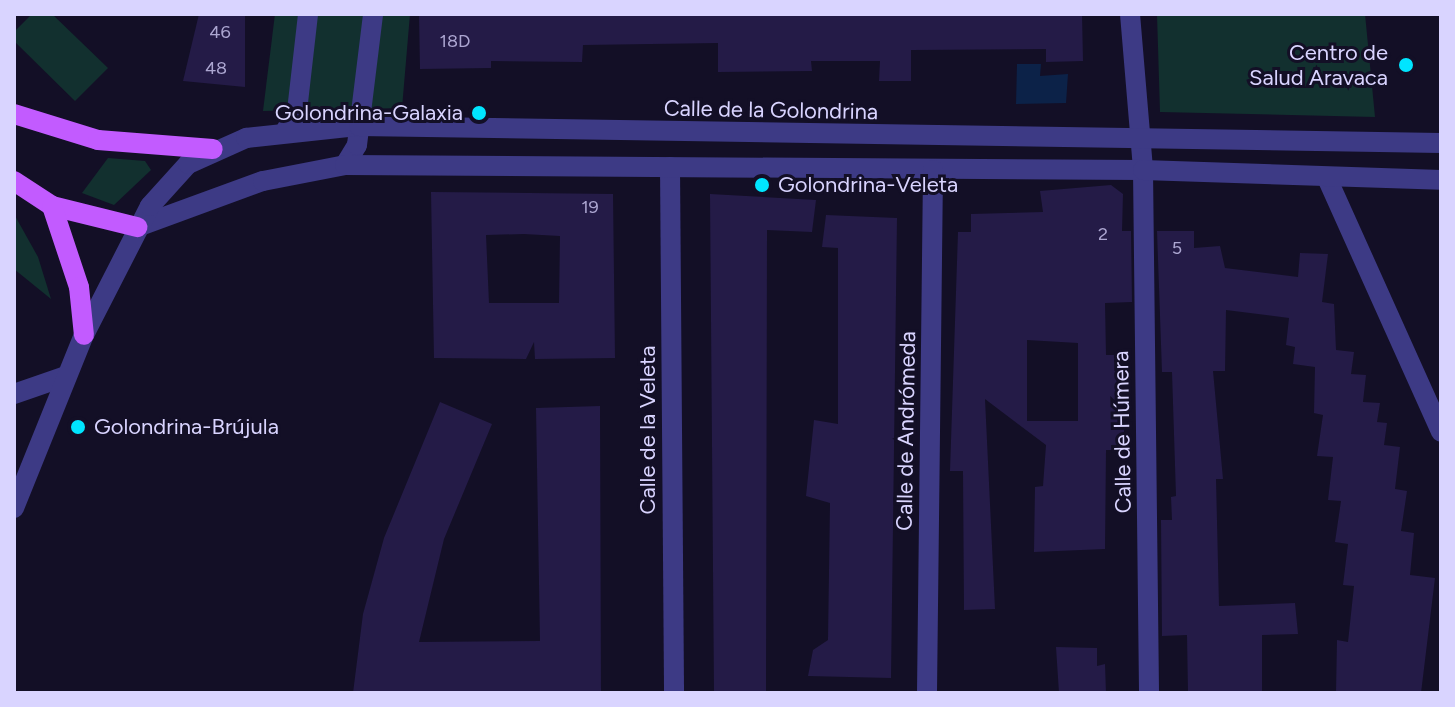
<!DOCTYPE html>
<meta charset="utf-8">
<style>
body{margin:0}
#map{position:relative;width:1455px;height:707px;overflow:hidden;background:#130f26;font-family:Figtree,sans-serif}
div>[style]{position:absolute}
.green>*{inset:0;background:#12302f}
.water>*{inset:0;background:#0c2248}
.building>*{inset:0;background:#241b47}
.minor>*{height:20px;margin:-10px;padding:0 10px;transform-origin:10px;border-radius:10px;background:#3d3a85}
.major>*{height:20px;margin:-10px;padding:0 10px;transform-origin:10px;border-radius:10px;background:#c25bff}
.dots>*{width:22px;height:22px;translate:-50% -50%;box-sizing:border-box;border:4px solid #130f26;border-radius:50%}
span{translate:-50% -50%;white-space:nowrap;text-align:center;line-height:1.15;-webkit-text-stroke:6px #130f26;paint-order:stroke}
.number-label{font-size:18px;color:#aca6d1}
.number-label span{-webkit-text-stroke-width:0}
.poi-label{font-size:22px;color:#d9d4ff}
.right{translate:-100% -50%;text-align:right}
.left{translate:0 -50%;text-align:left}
.street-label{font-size:22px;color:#d9d4ff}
.frame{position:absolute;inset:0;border:16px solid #d9d4ff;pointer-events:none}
</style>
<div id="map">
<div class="green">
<div style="clip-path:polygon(32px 14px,52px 14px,108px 68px,75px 101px,14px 41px,14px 32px)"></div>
<div style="clip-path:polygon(275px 14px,410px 14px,402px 108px,263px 111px)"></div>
<div style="clip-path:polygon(1157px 14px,1365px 14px,1375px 117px,1160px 112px)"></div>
<div style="clip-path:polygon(108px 158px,145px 161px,151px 170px,114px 205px,82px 193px)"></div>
<div style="clip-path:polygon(14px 214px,38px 257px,51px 299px,14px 269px)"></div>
</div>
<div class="water">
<div style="clip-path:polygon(1017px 64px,1041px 64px,1040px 76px,1068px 74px,1066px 103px,1016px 104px)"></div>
</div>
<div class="building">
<div style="clip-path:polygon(199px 14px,245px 14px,245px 87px,183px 81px)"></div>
<div style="clip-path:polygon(419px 14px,1082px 14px,1083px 61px,1046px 62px,1046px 49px,911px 50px,911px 81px,879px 81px,880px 61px,811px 61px,812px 71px,718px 72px,718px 43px,583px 45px,582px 62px,491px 61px,491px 68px,420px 69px)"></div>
<div style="clip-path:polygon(evenodd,1111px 185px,1123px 194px,1122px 231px,1131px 231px,1132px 302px,1105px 303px,1106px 355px,1124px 355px,1124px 450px,1106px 450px,1105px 549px,1034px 552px,1035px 487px,1043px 486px,1046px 445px,985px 399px,995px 609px,964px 610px,963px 471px,950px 471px,958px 232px,971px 232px,971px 214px,1043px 212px,1040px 191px,1111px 185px,1027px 340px,1078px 343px,1078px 421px,1027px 421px,1027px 340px)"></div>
<div style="clip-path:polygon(evenodd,431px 192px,613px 194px,615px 358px,535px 359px,534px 342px,526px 359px,434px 358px,431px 192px,524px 234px,560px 236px,559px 303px,489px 303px,486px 235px,524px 234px)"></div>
<div style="clip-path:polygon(710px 194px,816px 200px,812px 232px,767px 230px,766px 693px,714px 693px)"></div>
<div style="clip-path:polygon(826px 215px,897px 218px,891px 678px,808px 676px,813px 650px,828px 640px,830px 503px,806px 496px,814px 420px,838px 424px,838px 248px,822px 247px)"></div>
<div style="clip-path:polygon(1157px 231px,1194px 231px,1194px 248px,1220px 246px,1225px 268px,1298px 277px,1300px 253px,1328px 254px,1322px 302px,1334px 304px,1336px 350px,1354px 352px,1351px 374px,1366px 375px,1363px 402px,1380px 403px,1377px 422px,1387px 423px,1384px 445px,1400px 447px,1395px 489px,1407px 491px,1401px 531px,1414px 533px,1410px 575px,1435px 578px,1421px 693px,1336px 693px,1337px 640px,1348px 642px,1354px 586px,1343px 585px,1348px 544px,1335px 542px,1341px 501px,1328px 500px,1333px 457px,1317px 456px,1323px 415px,1314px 413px,1315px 367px,1293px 364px,1295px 347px,1286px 345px,1289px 318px,1226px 310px,1225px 371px,1213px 371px,1223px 479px,1216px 479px,1219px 606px,1295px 603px,1298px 634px,1262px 635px,1262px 693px,1188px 693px,1187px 635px,1162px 636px,1161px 520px,1172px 520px,1171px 497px,1176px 496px,1172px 372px,1162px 372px)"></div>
<div style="clip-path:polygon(440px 402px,492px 424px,444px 539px,419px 642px,540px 641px,536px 408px,600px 406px,601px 693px,353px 693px,363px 614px,384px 538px)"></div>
<div style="clip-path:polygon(1056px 647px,1097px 648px,1097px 666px,1105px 664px,1106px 693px,1059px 693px)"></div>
</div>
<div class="minor">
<div style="left:1130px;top:14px;width:157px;rotate:85.2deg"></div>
<div style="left:1143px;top:170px;width:523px;rotate:89.34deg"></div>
<div style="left:286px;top:130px;width:22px;rotate:-60deg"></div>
<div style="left:297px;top:111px;width:98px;rotate:-83.5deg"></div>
<div style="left:345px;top:165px;width:23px;rotate:-59deg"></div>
<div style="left:357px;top:145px;width:132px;rotate:-83deg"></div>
<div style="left:670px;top:167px;width:526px;rotate:89.56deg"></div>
<div style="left:1327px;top:178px;width:278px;rotate:65.8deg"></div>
<div style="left:137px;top:227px;width:134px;rotate:-20.1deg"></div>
<div style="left:263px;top:181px;width:84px;rotate:-11deg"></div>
<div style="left:345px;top:165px;width:798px;rotate:0.36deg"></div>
<div style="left:1143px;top:170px;width:298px;rotate:1.9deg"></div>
<div style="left:14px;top:394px;width:55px;rotate:-19.1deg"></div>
<div style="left:14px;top:508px;width:187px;rotate:-68deg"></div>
<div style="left:84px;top:335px;width:145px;rotate:-62.9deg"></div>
<div style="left:150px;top:206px;width:57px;rotate:-47.9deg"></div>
<div style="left:188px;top:164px;width:64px;rotate:-24.1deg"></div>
<div style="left:246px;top:138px;width:114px;rotate:-6.1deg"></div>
<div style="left:359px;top:126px;width:1082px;rotate:0.9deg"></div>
<div style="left:927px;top:693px;width:523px;rotate:-89.34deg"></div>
</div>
<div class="major">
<div style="left:14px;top:114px;width:88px;rotate:17.2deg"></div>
<div style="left:98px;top:140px;width:115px;rotate:4.5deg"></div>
<div style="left:14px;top:181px;width:45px;rotate:33.3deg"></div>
<div style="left:52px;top:206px;width:88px;rotate:13.9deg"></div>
<div style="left:52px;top:206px;width:85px;rotate:71.6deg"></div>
<div style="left:79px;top:287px;width:48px;rotate:84.1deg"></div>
</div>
<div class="dots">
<div style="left:1406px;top:65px;background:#00e5ff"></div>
<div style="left:479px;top:113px;background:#00e5ff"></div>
<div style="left:762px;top:185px;background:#00e5ff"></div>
<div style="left:78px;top:427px;background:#00e5ff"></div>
</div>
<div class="number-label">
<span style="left:220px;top:32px">46</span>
<span style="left:455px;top:41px">18D</span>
<span style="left:216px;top:68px">48</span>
<span style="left:590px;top:207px">19</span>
<span style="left:1103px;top:234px">2</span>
<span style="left:1177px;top:248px">5</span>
</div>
<div class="poi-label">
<span class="right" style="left:1388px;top:65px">Centro de<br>Salud Aravaca</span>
<span class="right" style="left:463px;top:113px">Golondrina-Galaxia</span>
<span class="left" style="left:778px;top:185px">Golondrina-Veleta</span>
<span class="left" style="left:94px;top:427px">Golondrina-Brújula</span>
</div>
<div class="street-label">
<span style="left:771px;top:110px;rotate:1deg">Calle de la Golondrina</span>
<span style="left:648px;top:430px;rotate:-90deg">Calle de la Veleta</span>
<span style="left:906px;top:431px;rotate:-89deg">Calle de Andrómeda</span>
<span style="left:1122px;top:432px;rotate:-91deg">Calle de Húmera</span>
</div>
<div class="frame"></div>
</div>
